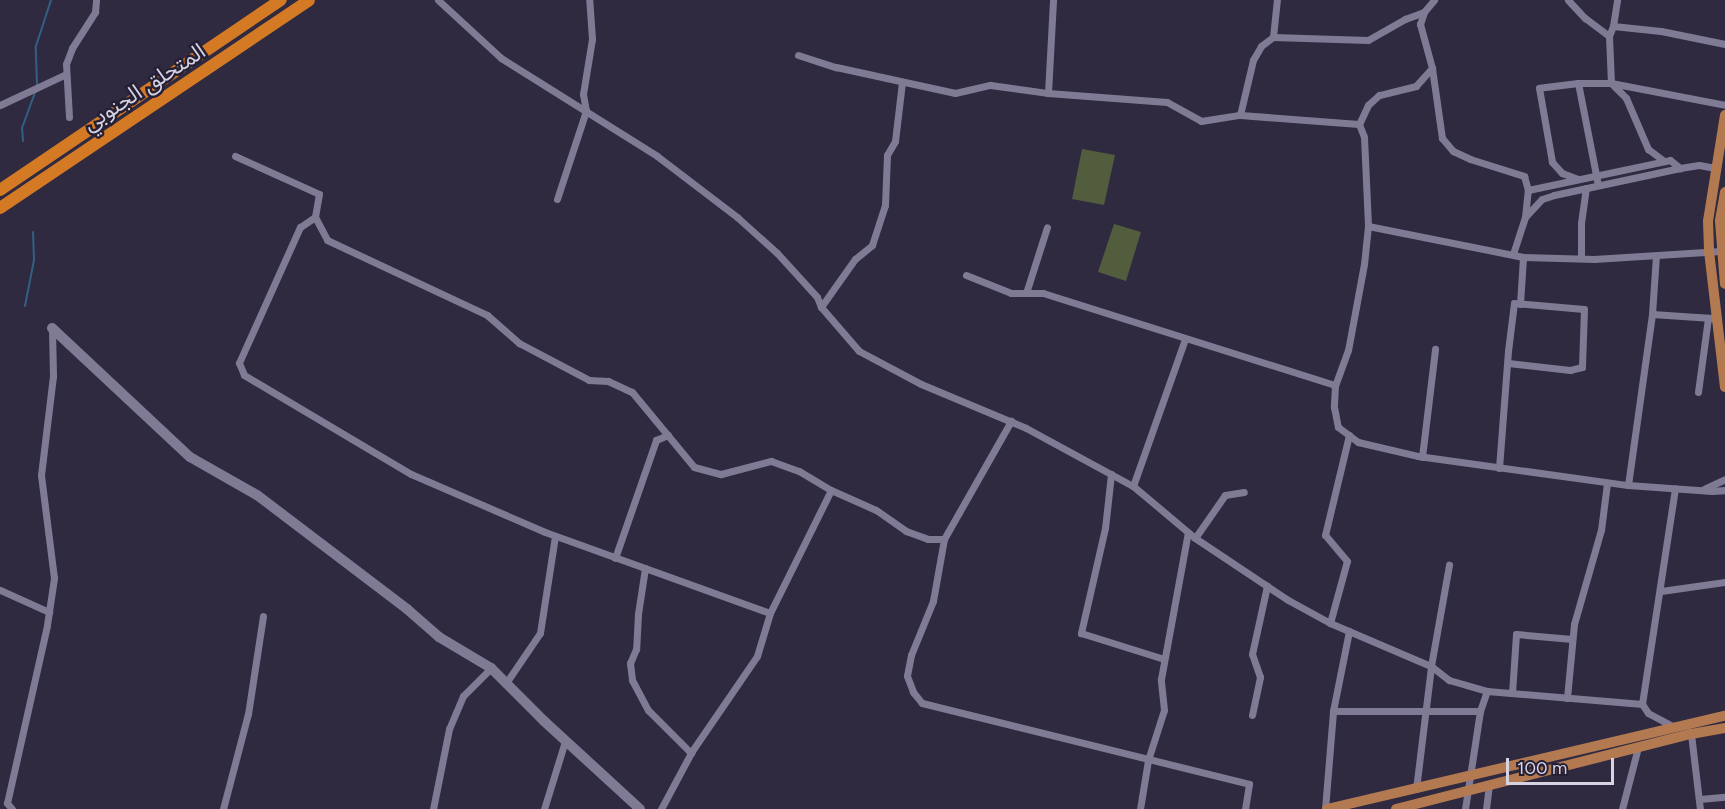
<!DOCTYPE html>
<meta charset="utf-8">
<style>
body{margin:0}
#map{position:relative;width:1725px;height:809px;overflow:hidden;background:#2f2a40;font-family:Figtree,"Noto Sans Arabic",sans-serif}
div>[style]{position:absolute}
.green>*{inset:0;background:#515d3d}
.stream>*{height:2px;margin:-1px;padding:0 1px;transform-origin:1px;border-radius:1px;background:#326082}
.street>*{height:7px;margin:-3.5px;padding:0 3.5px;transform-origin:3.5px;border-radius:3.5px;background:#807b95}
.secondary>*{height:10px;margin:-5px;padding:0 5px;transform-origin:5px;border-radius:5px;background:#807b95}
.primary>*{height:10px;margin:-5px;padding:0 5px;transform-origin:5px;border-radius:5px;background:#b37a51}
.highway>*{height:12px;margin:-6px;padding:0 6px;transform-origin:6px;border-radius:6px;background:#d57a24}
span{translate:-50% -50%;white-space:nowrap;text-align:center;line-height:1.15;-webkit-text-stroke:5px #252035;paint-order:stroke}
.street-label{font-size:22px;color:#d6d3e2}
.scale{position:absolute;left:1506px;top:758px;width:108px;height:27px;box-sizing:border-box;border:3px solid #d6d3e2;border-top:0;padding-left:8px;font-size:18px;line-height:21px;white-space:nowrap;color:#d6d3e2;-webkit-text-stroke:4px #252035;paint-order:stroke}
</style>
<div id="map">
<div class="green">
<div style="clip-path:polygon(1082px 149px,1115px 155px,1104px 205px,1072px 199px)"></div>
<div style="clip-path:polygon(1114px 224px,1141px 232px,1126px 281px,1098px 272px)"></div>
</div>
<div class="stream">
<div style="left:37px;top:84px;width:38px;rotate:-92deg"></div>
<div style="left:36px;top:46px;width:48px;rotate:-71.9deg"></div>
<div style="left:23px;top:141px;width:13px;rotate:-94deg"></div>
<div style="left:22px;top:128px;width:40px;rotate:-69.8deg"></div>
<div style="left:25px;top:306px;width:47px;rotate:-78.9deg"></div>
<div style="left:34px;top:260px;width:28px;rotate:-92deg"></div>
</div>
<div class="street">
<div style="left:438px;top:0;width:86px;rotate:42.6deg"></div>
<div style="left:501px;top:58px;width:184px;rotate:32.1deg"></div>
<div style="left:657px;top:156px;width:101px;rotate:37.3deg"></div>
<div style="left:737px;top:217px;width:54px;rotate:42deg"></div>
<div style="left:777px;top:253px;width:59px;rotate:47.7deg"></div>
<div style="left:817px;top:297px;width:11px;rotate:68deg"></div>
<div style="left:821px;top:307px;width:58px;rotate:49.2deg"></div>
<div style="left:859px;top:351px;width:70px;rotate:28deg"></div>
<div style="left:921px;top:384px;width:114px;rotate:22.7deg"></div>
<div style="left:1026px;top:428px;width:122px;rotate:28.5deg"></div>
<div style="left:1133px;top:486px;width:81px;rotate:40deg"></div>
<div style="left:1195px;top:538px;width:112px;rotate:33.7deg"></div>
<div style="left:1288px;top:600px;width:48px;rotate:28.7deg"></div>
<div style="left:1330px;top:623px;width:110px;rotate:23.1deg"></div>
<div style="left:1431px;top:666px;width:23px;rotate:38deg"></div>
<div style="left:1449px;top:680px;width:40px;rotate:16deg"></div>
<div style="left:1487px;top:691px;width:156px;rotate:4.8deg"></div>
<div style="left:1642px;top:704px;width:11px;rotate:56deg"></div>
<div style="left:1648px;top:713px;width:30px;rotate:28deg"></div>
<div style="left:1434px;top:0;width:16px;rotate:130deg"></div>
<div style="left:1424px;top:12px;width:13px;rotate:108deg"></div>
<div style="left:1420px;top:24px;width:46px;rotate:74.7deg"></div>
<div style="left:1432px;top:68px;width:24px;rotate:132deg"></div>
<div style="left:1416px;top:86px;width:38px;rotate:166deg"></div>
<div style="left:1379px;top:95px;width:15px;rotate:138deg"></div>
<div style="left:1368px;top:105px;width:21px;rotate:115deg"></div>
<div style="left:1359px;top:124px;width:14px;rotate:69deg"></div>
<div style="left:1364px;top:137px;width:89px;rotate:87.4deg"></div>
<div style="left:1368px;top:226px;width:38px;rotate:96deg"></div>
<div style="left:1364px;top:264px;width:87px;rotate:100.5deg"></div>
<div style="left:1348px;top:350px;width:37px;rotate:110deg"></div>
<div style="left:1335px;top:385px;width:22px;rotate:93deg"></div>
<div style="left:1334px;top:407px;width:20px;rotate:79deg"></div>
<div style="left:1338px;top:427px;width:25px;rotate:37deg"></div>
<div style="left:1358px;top:442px;width:62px;rotate:13.1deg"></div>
<div style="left:1418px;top:456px;width:212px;rotate:7.9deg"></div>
<div style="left:1628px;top:485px;width:84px;rotate:4.1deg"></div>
<div style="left:1712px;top:491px;width:13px;rotate:-4deg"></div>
<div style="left:1568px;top:0;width:25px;rotate:47deg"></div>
<div style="left:1585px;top:18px;width:30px;rotate:37deg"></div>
<div style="left:1609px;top:36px;width:47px;rotate:87.6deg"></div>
<div style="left:1611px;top:83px;width:21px;rotate:45deg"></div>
<div style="left:1626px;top:98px;width:56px;rotate:66.7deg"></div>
<div style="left:1648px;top:149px;width:20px;rotate:37deg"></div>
<div style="left:1613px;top:26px;width:26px;rotate:-81deg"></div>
<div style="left:1609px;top:36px;width:11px;rotate:-68deg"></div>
<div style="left:1613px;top:26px;width:48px;rotate:5.9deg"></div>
<div style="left:1661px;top:31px;width:65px;rotate:11.5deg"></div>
<div style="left:1273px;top:37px;width:37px;rotate:-84deg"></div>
<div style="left:798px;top:55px;width:40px;rotate:18deg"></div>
<div style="left:836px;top:67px;width:122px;rotate:12.3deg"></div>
<div style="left:955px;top:93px;width:36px;rotate:-13deg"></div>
<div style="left:990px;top:85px;width:59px;rotate:7.9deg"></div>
<div style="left:1048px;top:93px;width:119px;rotate:4.3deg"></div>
<div style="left:1167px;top:102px;width:39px;rotate:29deg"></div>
<div style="left:1201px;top:121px;width:39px;rotate:-9deg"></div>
<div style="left:1240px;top:115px;width:119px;rotate:4.3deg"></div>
<div style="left:1432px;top:68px;width:71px;rotate:81.9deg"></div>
<div style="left:1442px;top:138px;width:17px;rotate:50deg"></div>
<div style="left:1453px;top:151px;width:19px;rotate:25deg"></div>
<div style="left:1470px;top:159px;width:57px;rotate:17.5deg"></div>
<div style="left:1524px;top:176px;width:15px;rotate:74deg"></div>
<div style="left:1578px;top:83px;width:39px;rotate:173deg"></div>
<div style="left:1539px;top:88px;width:75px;rotate:80deg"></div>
<div style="left:1552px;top:162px;width:15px;rotate:48deg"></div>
<div style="left:1562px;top:173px;width:17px;rotate:21deg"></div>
<div style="left:1048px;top:93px;width:93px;rotate:-86.9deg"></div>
<div style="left:0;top:105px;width:71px;rotate:-25.1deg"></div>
<div style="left:1240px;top:115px;width:57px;rotate:-76.7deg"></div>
<div style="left:1253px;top:60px;width:16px;rotate:-60deg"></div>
<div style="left:1261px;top:46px;width:15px;rotate:-37deg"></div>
<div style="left:1273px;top:37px;width:95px;rotate:1.8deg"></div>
<div style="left:1368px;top:40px;width:43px;rotate:-29.6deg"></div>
<div style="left:1405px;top:19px;width:20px;rotate:-20deg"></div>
<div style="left:69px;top:117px;width:53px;rotate:-93.2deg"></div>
<div style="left:66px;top:64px;width:17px;rotate:-69deg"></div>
<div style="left:72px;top:48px;width:43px;rotate:-57.4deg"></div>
<div style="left:95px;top:12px;width:12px;rotate:-85deg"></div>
<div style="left:235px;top:156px;width:92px;rotate:24.3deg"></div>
<div style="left:319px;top:194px;width:23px;rotate:100deg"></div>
<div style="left:315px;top:217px;width:26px;rotate:62deg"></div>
<div style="left:327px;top:240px;width:177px;rotate:25.1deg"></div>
<div style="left:487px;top:315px;width:43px;rotate:41.2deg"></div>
<div style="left:519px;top:343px;width:79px;rotate:27.9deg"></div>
<div style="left:589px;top:380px;width:19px;rotate:3deg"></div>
<div style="left:608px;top:381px;width:26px;rotate:25deg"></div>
<div style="left:632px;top:392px;width:97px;rotate:50.4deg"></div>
<div style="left:694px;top:467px;width:28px;rotate:15deg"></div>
<div style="left:721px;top:474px;width:52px;rotate:-14.6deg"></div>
<div style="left:771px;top:461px;width:30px;rotate:20deg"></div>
<div style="left:799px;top:471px;width:37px;rotate:31deg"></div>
<div style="left:831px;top:490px;width:49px;rotate:24deg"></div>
<div style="left:876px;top:510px;width:37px;rotate:35deg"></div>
<div style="left:906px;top:531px;width:23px;rotate:20deg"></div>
<div style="left:928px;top:539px;width:16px"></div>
<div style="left:944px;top:539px;width:136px;rotate:-60.4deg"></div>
<div style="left:1598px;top:185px;width:104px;rotate:-101.1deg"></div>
<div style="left:1578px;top:83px;width:33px"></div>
<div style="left:1611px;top:83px;width:116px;rotate:10.9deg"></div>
<div style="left:557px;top:199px;width:93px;rotate:-71.8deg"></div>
<div style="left:586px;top:111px;width:17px;rotate:-100deg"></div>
<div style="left:583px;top:94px;width:56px;rotate:-80.7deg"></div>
<div style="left:592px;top:39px;width:39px;rotate:-94deg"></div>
<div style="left:1526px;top:216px;width:23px;rotate:-47deg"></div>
<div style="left:1542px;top:199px;width:13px;rotate:-18deg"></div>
<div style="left:1554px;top:195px;width:129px;rotate:-12.1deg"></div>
<div style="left:1680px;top:168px;width:19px;rotate:-9deg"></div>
<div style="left:1699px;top:165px;width:17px;rotate:10deg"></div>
<div style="left:315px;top:217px;width:18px;rotate:146deg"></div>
<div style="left:300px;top:227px;width:149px;rotate:114.2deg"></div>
<div style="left:239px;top:363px;width:13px;rotate:67deg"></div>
<div style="left:244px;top:375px;width:194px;rotate:30.7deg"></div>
<div style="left:411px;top:474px;width:146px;rotate:23.4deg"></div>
<div style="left:545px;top:532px;width:239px;rotate:19.8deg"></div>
<div style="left:1368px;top:226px;width:158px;rotate:11.3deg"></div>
<div style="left:1523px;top:257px;width:71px;rotate:1.6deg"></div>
<div style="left:1594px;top:259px;width:127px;rotate:-3.6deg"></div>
<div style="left:1513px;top:254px;width:39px;rotate:-72deg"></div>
<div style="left:1525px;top:217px;width:27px;rotate:-84deg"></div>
<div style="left:1528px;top:190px;width:145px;rotate:-11.9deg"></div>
<div style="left:1670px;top:160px;width:13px;rotate:39deg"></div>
<div style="left:1581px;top:258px;width:35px;rotate:-90deg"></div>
<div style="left:1581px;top:223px;width:35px;rotate:-82deg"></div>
<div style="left:966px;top:275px;width:48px;rotate:21.8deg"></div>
<div style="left:1011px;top:293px;width:32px"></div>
<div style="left:1043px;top:293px;width:306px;rotate:17.5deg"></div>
<div style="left:1026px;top:293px;width:69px;rotate:-72.3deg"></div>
<div style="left:1520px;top:304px;width:47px;rotate:-86.3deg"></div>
<div style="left:821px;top:307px;width:59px;rotate:-54.7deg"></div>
<div style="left:855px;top:259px;width:22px;rotate:-39deg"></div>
<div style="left:872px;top:245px;width:42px;rotate:-72deg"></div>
<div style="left:885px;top:205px;width:50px;rotate:-87.7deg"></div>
<div style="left:887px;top:155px;width:16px;rotate:-60deg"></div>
<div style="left:895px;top:141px;width:59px;rotate:-83.2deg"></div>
<div style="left:1652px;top:314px;width:60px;rotate:3.8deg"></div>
<div style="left:1698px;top:392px;width:75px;rotate:-82.3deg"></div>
<div style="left:1422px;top:457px;width:109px;rotate:-83.1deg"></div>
<div style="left:1499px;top:468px;width:117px;rotate:-85.6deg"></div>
<div style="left:1508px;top:351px;width:48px;rotate:-82.9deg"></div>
<div style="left:1514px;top:303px;width:70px;rotate:4.9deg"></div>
<div style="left:1584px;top:309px;width:58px;rotate:92deg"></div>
<div style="left:1582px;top:367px;width:12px;rotate:166deg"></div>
<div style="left:1570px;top:370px;width:62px;rotate:-173.6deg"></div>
<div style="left:1111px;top:474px;width:54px;rotate:96.3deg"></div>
<div style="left:1105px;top:528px;width:108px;rotate:102.9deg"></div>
<div style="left:1081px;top:633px;width:87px;rotate:17.4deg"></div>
<div style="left:1628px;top:485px;width:173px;rotate:-82deg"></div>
<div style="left:1652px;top:314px;width:59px;rotate:-86.1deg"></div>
<div style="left:1133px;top:486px;width:156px;rotate:-70.5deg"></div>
<div style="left:1704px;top:489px;width:23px;rotate:-25deg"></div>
<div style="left:1195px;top:538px;width:52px;rotate:-55.1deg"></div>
<div style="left:1225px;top:495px;width:19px;rotate:-9deg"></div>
<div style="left:944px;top:539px;width:63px;rotate:100.1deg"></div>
<div style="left:933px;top:601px;width:58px;rotate:112.2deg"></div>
<div style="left:911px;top:655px;width:21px;rotate:101deg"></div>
<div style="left:907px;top:676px;width:17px;rotate:69deg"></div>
<div style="left:913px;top:692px;width:14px;rotate:51deg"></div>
<div style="left:922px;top:703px;width:337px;rotate:13.9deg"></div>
<div style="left:1249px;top:784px;width:25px;rotate:99deg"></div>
<div style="left:615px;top:558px;width:125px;rotate:-70.8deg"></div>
<div style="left:656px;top:440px;width:13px;rotate:-23deg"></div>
<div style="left:645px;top:568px;width:47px;rotate:98.7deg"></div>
<div style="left:638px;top:614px;width:35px;rotate:93deg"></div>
<div style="left:636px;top:649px;width:15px;rotate:113deg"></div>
<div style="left:630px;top:663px;width:17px;rotate:83deg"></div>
<div style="left:632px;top:680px;width:34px;rotate:62deg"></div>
<div style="left:648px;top:710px;width:61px;rotate:45deg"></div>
<div style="left:0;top:590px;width:54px;rotate:24.2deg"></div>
<div style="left:1661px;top:591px;width:65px;rotate:-8deg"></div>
<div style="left:1330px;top:623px;width:64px;rotate:-74.7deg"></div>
<div style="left:1347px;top:561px;width:34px;rotate:-130deg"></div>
<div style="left:1325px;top:535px;width:103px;rotate:-76.5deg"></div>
<div style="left:1349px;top:631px;width:82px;rotate:101.3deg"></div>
<div style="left:1333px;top:711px;width:147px"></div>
<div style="left:506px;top:683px;width:60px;rotate:-55.8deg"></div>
<div style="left:540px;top:633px;width:98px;rotate:-81.2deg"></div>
<div style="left:1512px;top:693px;width:59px;rotate:-86.1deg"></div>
<div style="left:1516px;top:634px;width:56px;rotate:5.1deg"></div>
<div style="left:1567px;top:698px;width:74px;rotate:-84.6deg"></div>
<div style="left:1574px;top:624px;width:98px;rotate:-74deg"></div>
<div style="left:1601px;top:530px;width:47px;rotate:-82.7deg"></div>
<div style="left:1642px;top:704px;width:218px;rotate:-81.3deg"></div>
<div style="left:1252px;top:715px;width:39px;rotate:-78deg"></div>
<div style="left:1260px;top:677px;width:24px;rotate:-109deg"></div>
<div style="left:1252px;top:654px;width:70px;rotate:-77.6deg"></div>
<div style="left:1691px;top:734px;width:76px;rotate:83.2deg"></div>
<div style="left:1416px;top:789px;width:124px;rotate:-83deg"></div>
<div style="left:1431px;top:666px;width:103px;rotate:-79.9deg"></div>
<div style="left:1700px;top:799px;width:25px;rotate:-5deg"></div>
<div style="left:12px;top:809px;width:8px;rotate:-130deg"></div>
<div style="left:7px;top:803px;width:182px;rotate:-77.3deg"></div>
<div style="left:47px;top:625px;width:48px;rotate:-81.5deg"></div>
<div style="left:54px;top:578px;width:104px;rotate:-97.2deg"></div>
<div style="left:41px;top:475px;width:100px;rotate:-83.1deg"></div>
<div style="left:53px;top:376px;width:48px;rotate:-91.2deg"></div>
<div style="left:223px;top:809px;width:98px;rotate:-75.3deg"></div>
<div style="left:248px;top:714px;width:99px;rotate:-81.3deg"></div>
<div style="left:433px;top:809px;width:82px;rotate:-78.7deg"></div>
<div style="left:449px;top:729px;width:36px;rotate:-67deg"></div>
<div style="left:463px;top:696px;width:40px;rotate:-45deg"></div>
<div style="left:544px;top:809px;width:71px;rotate:-72.8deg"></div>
<div style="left:661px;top:809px;width:66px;rotate:-61.9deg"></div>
<div style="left:692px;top:751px;width:115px;rotate:-55.6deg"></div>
<div style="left:757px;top:656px;width:45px;rotate:-73.2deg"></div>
<div style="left:770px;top:613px;width:137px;rotate:-63.6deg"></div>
<div style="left:1140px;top:809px;width:50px;rotate:-80.7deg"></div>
<div style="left:1148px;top:760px;width:52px;rotate:-72.3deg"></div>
<div style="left:1164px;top:710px;width:31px;rotate:-96deg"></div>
<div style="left:1161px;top:679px;width:149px;rotate:-79.6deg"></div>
<div style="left:1325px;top:809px;width:98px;rotate:-85.3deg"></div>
<div style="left:1465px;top:809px;width:99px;rotate:-81.3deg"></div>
<div style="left:1480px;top:711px;width:21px;rotate:-71deg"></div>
<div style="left:1486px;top:809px;width:23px;rotate:-83deg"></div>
<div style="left:1622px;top:809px;width:64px;rotate:-75.5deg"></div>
</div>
<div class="secondary">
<div style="left:52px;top:328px;width:189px;rotate:43.1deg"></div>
<div style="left:190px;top:457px;width:77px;rotate:29.6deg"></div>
<div style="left:257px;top:495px;width:188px;rotate:37.2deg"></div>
<div style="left:407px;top:609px;width:43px;rotate:41.2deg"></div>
<div style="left:439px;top:637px;width:61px;rotate:30.8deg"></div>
<div style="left:491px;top:668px;width:75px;rotate:45deg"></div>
<div style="left:544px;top:721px;width:130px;rotate:42.5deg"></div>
</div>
<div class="primary">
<div style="left:1725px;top:115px;width:107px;rotate:99.1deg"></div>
<div style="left:1708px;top:221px;width:30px;rotate:88deg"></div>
<div style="left:1709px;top:251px;width:137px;rotate:83.3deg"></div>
<div style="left:1725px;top:192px;width:29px;rotate:100deg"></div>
<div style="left:1720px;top:221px;width:63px;rotate:85.5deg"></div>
<div style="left:1327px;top:809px;width:409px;rotate:-13.2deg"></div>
<div style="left:1396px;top:809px;width:304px;rotate:-14.3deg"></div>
<div style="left:1691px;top:734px;width:35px;rotate:-10deg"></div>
</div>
<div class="highway">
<div style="left:0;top:190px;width:339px;rotate:-34.1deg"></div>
<div style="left:0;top:208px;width:372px;rotate:-33.9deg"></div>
</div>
<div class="street-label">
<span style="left:144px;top:87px;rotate:-33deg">المتحلق الجنوبي</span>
</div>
<div class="scale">100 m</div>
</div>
